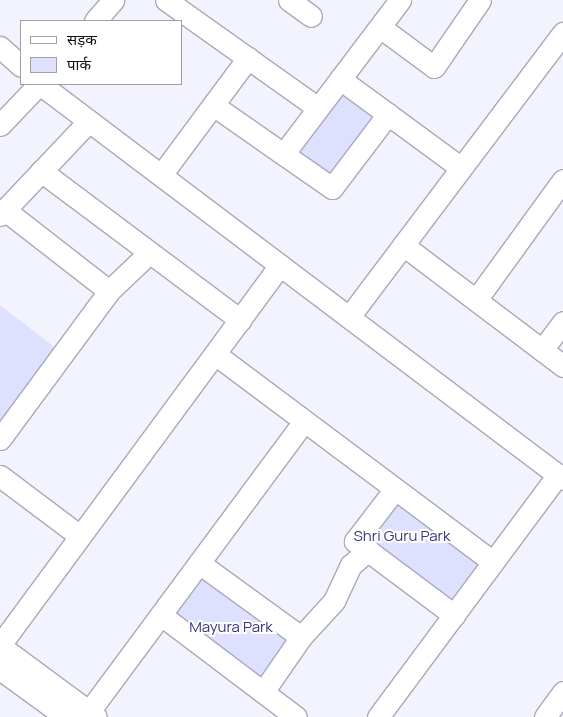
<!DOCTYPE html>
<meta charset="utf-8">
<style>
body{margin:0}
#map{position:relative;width:563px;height:717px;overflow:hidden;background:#f2f3fd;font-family:Manrope,"Noto Sans Devanagari",sans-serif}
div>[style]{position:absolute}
.green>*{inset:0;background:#dde1fe}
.roads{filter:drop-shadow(1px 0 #a8aabb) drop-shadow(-1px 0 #a8aabb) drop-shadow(0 1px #a8aabb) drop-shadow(0 -1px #a8aabb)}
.minor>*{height:21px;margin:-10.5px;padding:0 10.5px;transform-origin:10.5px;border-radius:10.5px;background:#fff}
span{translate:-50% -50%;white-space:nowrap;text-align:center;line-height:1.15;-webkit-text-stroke:4px #fff;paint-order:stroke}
.park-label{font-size:15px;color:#363776}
.legend{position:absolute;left:20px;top:20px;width:162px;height:65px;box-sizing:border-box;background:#fff;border:1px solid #9f9fa2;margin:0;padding:6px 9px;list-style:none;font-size:15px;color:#0f1016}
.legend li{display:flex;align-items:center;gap:10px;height:25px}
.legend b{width:25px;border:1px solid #9f9fa2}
</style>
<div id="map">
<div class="green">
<div style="clip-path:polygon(340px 86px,379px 116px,330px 180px,291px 150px)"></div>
<div style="clip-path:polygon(0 305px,58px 350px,0 426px)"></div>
<div style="clip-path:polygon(396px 501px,482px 567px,453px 605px,366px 539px)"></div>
<div style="clip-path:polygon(202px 575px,289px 639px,260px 679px,173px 615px)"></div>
</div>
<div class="roads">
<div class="minor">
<div style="left:166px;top:0;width:186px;rotate:35.4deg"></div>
<div style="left:289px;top:0;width:27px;rotate:36deg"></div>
<div style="left:95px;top:21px;width:28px;rotate:-49deg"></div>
<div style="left:380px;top:27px;width:67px;rotate:36.5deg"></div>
<div style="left:434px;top:67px;width:81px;rotate:-55.5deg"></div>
<div style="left:0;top:47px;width:28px;rotate:42deg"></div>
<div style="left:340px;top:79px;width:150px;rotate:36.3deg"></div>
<div style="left:40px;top:84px;width:655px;rotate:37.06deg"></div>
<div style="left:213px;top:105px;width:145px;rotate:34.9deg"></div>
<div style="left:332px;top:188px;width:93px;rotate:-52.9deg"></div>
<div style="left:0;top:125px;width:57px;rotate:-46.4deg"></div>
<div style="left:285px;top:152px;width:191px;rotate:-52.9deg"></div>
<div style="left:41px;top:171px;width:249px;rotate:36.8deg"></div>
<div style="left:161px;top:175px;width:146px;rotate:-53.4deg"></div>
<div style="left:0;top:215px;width:129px;rotate:-46.6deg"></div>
<div style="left:403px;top:245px;width:201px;rotate:37.1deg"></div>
<div style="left:109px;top:291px;width:55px;rotate:-43.5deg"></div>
<div style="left:476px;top:300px;width:148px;rotate:-54.1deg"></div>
<div style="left:349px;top:317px;width:356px;rotate:-53deg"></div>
<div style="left:542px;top:350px;width:35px;rotate:-53deg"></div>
<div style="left:215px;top:354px;width:347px;rotate:36.8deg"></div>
<div style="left:0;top:439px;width:184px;rotate:-53.6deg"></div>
<div style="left:109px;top:291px;width:132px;rotate:-142.1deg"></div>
<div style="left:0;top:476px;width:100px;rotate:36.9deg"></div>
<div style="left:395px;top:489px;width:66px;rotate:127.6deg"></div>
<div style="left:355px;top:541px;width:124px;rotate:36.8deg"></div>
<div style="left:199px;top:563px;width:126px;rotate:36deg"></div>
<div style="left:301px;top:637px;width:67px;rotate:124.6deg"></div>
<div style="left:161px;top:615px;width:169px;rotate:37.1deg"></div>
<div style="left:301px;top:637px;width:49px;rotate:-47.5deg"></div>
<div style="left:334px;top:601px;width:40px;rotate:-65deg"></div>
<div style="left:351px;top:565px;width:23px;rotate:-41deg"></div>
<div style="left:0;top:645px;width:472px;rotate:-53.6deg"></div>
<div style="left:0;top:646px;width:119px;rotate:36.5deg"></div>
<div style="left:0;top:669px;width:82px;rotate:36deg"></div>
<div style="left:85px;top:717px;width:368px;rotate:-53.5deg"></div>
<div style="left:378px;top:717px;width:302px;rotate:-53.4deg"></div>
<div style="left:545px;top:717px;width:31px;rotate:-54deg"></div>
</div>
</div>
<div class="park-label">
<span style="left:402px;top:536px">Shri Guru Park</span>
<span style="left:231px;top:627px">Mayura Park</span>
</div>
<ul class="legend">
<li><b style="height:6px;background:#fff"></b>सड़क</li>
<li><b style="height:14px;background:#dde1fe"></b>पार्क</li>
</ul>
</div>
